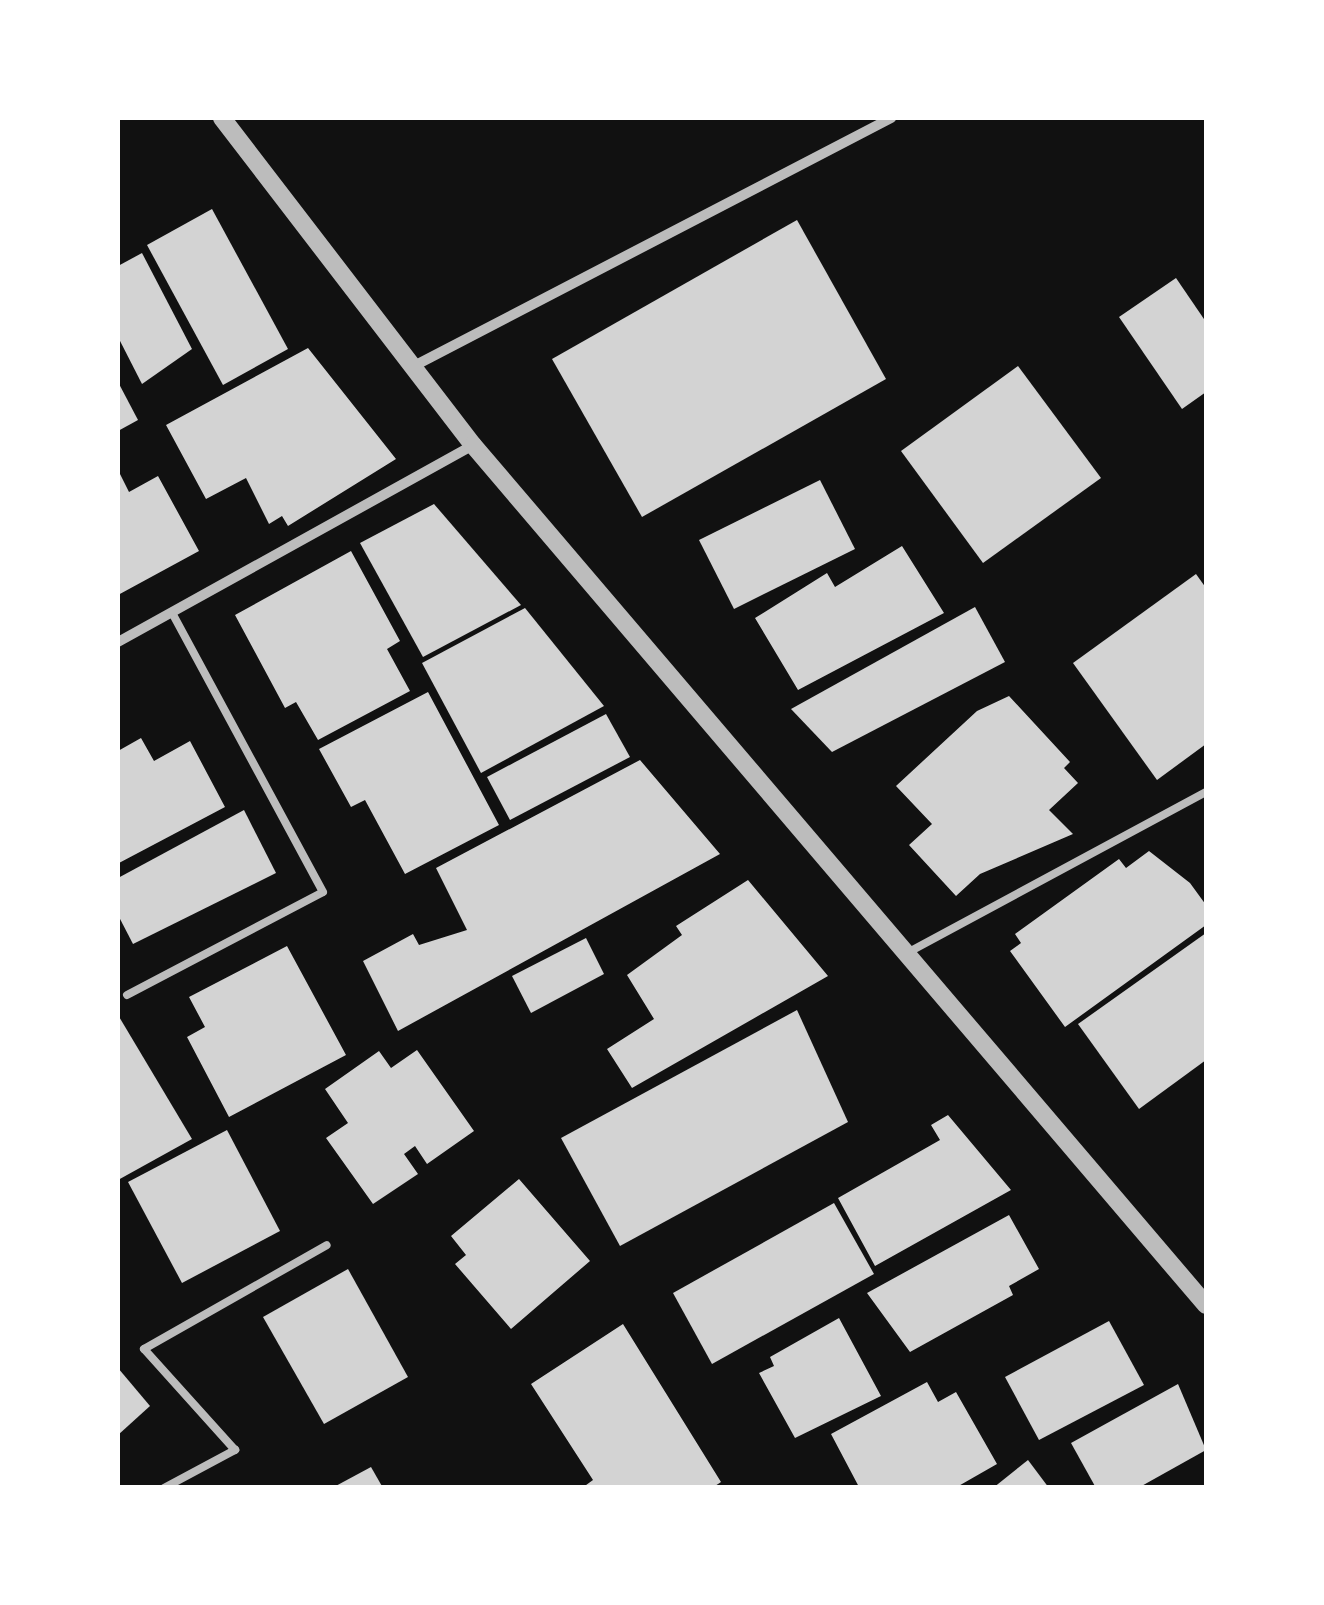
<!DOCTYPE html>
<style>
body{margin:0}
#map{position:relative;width:1324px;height:1605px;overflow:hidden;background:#111;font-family:Commissioner,sans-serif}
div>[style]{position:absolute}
.building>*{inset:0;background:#d3d3d3}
.service>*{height:8px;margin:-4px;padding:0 4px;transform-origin:4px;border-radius:4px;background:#bcbcbc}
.minor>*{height:10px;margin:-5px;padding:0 5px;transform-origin:5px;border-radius:5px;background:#bcbcbc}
.tertiary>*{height:18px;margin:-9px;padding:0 9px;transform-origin:9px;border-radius:9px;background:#bcbcbc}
span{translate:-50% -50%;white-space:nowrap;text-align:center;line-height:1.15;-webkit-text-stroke:8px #fff;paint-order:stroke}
.frame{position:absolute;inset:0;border:120px solid #fff;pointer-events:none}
</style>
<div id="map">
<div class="building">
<div style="clip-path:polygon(212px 209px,288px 349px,223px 385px,147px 245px)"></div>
<div style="clip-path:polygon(797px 220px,886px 379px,642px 517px,552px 359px)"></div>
<div style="clip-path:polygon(142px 253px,192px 349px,142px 384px,118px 337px,118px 266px)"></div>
<div style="clip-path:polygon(1176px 278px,1206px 322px,1206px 392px,1182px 409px,1119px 317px)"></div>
<div style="clip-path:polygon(308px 348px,396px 459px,288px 526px,282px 516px,269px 524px,246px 478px,206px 499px,166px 425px)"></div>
<div style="clip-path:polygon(1018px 366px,1101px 478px,983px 563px,901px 451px)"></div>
<div style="clip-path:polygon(118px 382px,138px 420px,118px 431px)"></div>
<div style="clip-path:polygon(118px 470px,129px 492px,158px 476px,199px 551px,118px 595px)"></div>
<div style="clip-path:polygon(820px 480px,855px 549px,734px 609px,699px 540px)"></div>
<div style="clip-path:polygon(434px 504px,521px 605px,423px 657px,360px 543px)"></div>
<div style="clip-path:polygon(902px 546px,944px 613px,798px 690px,755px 618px,827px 573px,835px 587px)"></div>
<div style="clip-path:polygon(351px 551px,400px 641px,387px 649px,410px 691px,318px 740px,296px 702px,285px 708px,235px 615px)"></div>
<div style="clip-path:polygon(1196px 574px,1206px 588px,1206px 744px,1157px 780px,1073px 663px)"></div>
<div style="clip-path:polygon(975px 607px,1005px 662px,832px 752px,791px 709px)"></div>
<div style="clip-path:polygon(525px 608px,604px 706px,481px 773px,422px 663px)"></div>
<div style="clip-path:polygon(428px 692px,499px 825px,405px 874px,365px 800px,351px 807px,319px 749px)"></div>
<div style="clip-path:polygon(1009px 696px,1070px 762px,1064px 768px,1078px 783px,1049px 810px,1073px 834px,980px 874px,956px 896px,909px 845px,932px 824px,896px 786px,977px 711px)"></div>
<div style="clip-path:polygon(606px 714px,630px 757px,510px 820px,487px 777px)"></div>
<div style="clip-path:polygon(141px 738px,154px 761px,190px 741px,225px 807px,119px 863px,118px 751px)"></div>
<div style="clip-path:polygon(640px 760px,720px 854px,398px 1031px,363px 961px,413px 934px,419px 945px,467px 930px,436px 868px)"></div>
<div style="clip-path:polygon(244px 810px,276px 873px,133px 944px,118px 915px,118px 878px)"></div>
<div style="clip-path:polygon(1149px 851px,1190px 883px,1206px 905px,1206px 925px,1065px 1027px,1010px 951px,1021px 943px,1015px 934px,1119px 859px,1126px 868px)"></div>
<div style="clip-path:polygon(748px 880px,828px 976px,632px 1088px,607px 1049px,654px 1019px,627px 975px,682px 935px,676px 926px)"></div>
<div style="clip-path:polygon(1206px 933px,1206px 1060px,1139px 1109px,1078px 1024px)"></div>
<div style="clip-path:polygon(586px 938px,604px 974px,531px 1013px,512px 976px)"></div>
<div style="clip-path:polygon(287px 946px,346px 1055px,229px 1117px,187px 1037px,205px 1027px,189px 997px)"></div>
<div style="clip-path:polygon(797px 1010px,848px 1122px,620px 1246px,561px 1138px)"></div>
<div style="clip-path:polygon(118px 1015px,192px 1139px,118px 1180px)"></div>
<div style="clip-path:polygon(417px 1050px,474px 1131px,427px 1164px,415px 1146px,404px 1154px,418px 1174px,373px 1204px,326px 1138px,348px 1123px,325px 1089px,379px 1051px,391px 1068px)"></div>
<div style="clip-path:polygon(948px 1115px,1011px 1190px,875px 1266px,838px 1198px,940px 1140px,931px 1125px)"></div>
<div style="clip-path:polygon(227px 1130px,280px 1231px,182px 1283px,128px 1182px)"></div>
<div style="clip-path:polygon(519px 1179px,590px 1261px,511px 1329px,455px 1264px,466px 1255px,451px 1236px)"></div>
<div style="clip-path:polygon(834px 1203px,874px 1274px,712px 1364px,673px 1293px)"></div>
<div style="clip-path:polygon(1009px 1215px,1039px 1269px,1009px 1286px,1013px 1295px,910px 1352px,867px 1293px)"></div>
<div style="clip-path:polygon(348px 1269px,408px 1377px,324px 1424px,263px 1317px)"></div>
<div style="clip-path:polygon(839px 1318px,881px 1396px,795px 1438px,759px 1373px,774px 1366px,770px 1357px)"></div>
<div style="clip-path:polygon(1109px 1321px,1144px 1385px,1039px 1440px,1005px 1377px)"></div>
<div style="clip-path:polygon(623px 1324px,721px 1482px,712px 1488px,582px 1488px,593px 1480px,531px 1384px)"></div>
<div style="clip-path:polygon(118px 1368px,150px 1406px,118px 1435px)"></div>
<div style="clip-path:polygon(927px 1382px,938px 1402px,956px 1392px,997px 1464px,955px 1488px,859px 1487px,831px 1434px)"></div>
<div style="clip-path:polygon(1178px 1384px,1206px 1450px,1138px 1488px,1096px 1488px,1071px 1443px)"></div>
<div style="clip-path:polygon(1028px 1460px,1049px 1488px,993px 1488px)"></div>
<div style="clip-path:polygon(371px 1467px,383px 1488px,332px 1488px)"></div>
</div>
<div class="service">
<div style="left:907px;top:953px;width:340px;rotate:-28.3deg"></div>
<div style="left:127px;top:995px;width:221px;rotate:-27.7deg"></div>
<div style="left:323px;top:892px;width:317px;rotate:-118.4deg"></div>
<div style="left:164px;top:1488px;width:81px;rotate:-28.2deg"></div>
<div style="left:235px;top:1450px;width:136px;rotate:-132deg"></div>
<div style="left:144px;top:1349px;width:210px;rotate:-29.6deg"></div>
</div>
<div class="minor">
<div style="left:414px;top:366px;width:538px;rotate:-27.47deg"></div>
<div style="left:118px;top:642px;width:406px;rotate:-29deg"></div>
</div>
<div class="tertiary">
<div style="left:222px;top:118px;width:412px;rotate:52.5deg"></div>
<div style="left:473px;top:445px;width:1130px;rotate:49.56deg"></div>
</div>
<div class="frame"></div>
</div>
